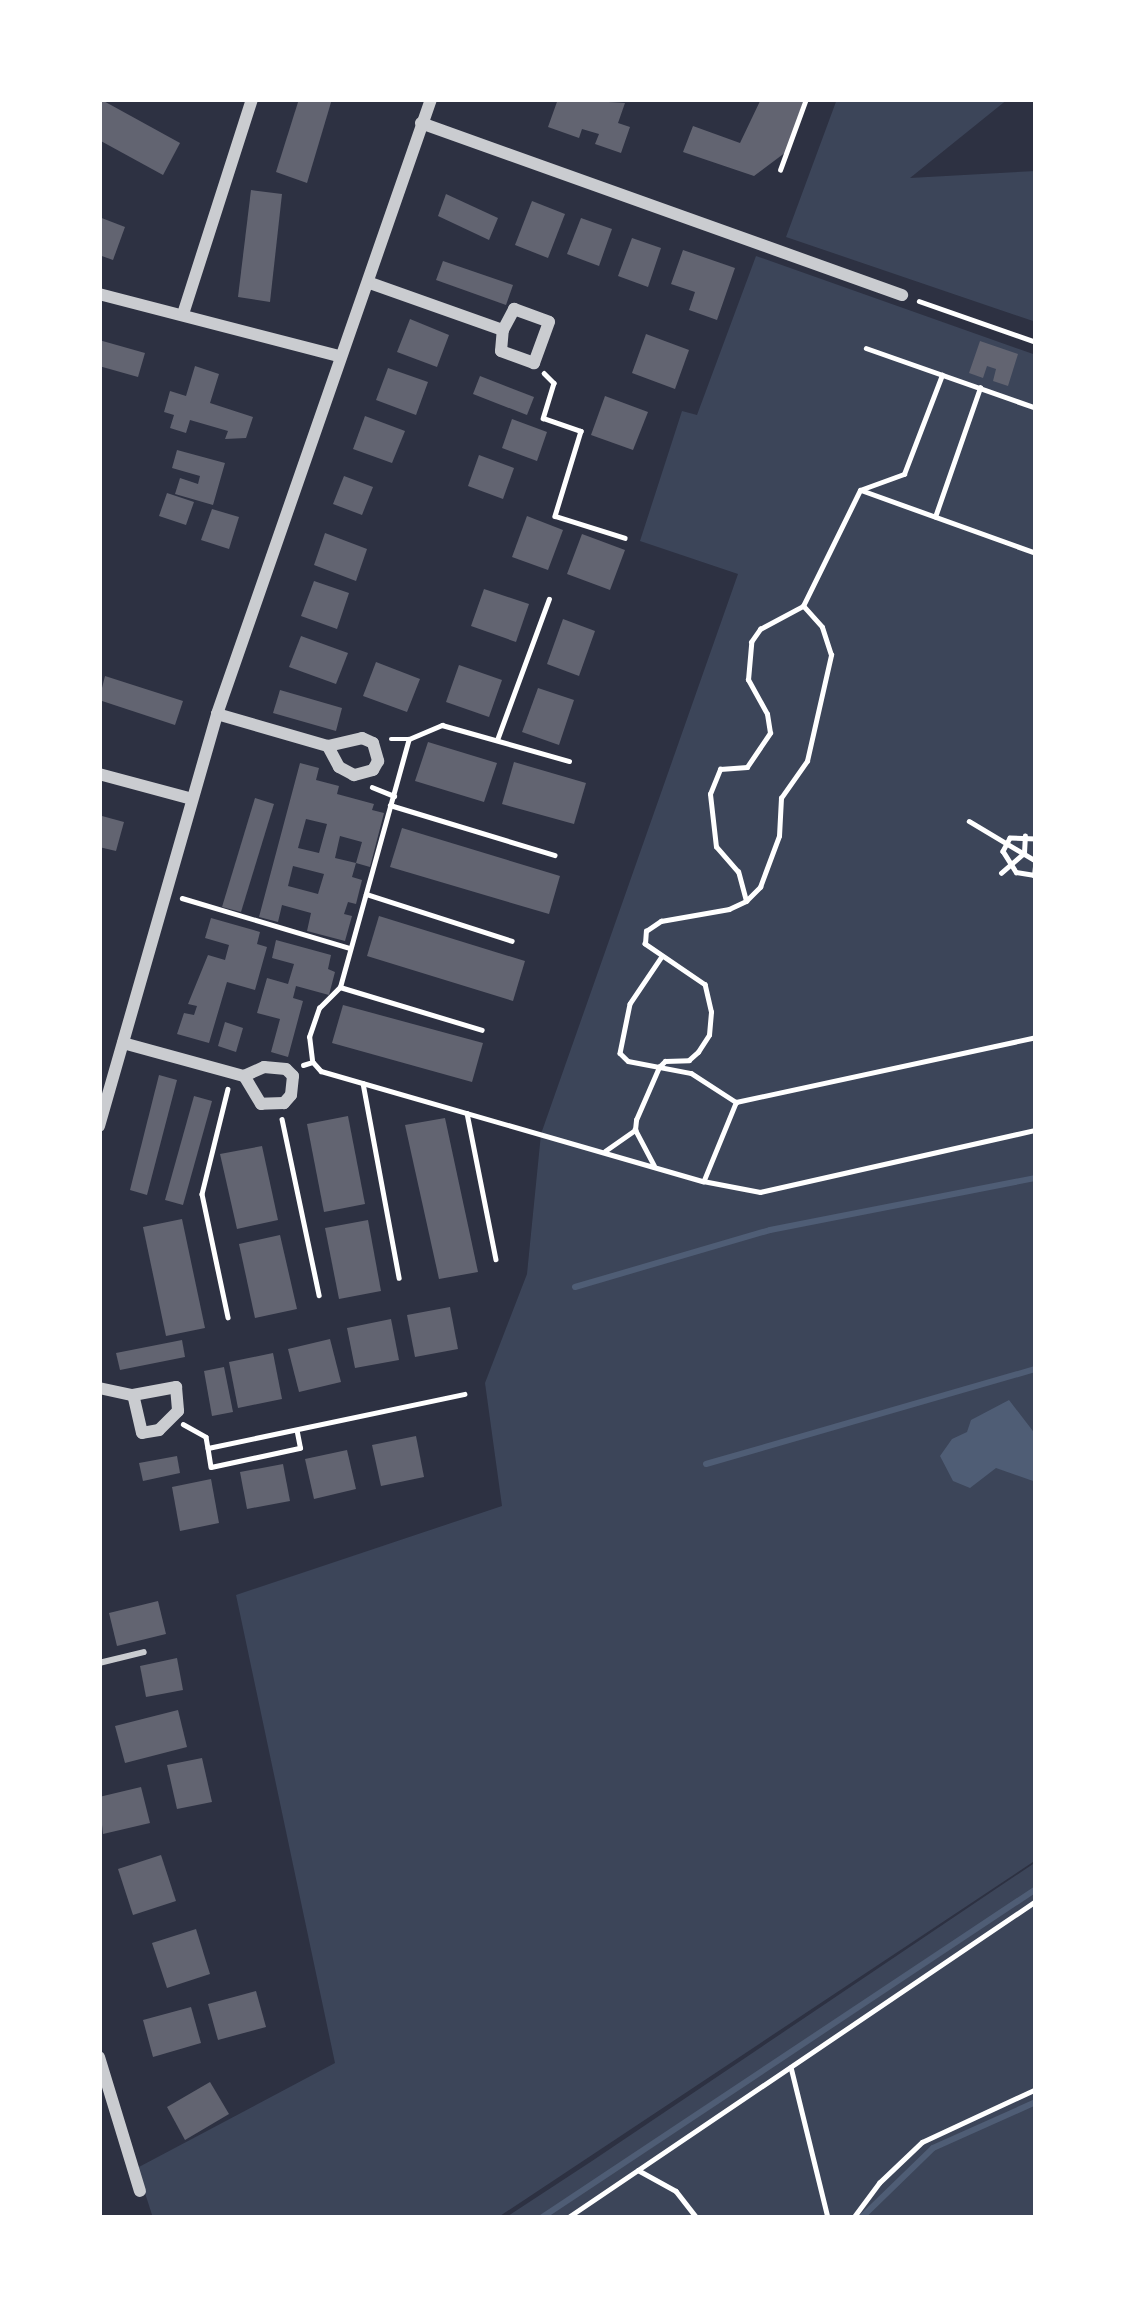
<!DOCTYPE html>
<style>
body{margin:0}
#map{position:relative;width:1135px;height:2317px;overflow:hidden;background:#2d3142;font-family:"Roboto Serif",serif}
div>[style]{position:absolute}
.green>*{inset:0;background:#3c4559}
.water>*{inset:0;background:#4f5d75}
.stream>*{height:6px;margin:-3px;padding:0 3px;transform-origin:3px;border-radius:3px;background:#4f5d75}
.building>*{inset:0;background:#626471}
.path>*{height:4.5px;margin:-2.25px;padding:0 2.25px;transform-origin:2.25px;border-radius:2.25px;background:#fff}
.service>*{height:6px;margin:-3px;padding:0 3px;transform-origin:3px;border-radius:3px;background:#caccd0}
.minor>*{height:12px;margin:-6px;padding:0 6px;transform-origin:6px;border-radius:6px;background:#caccd0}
span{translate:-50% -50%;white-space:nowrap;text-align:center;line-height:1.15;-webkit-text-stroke:9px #fff;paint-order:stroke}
.frame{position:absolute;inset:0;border:102px solid #fff;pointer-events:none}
</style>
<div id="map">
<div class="green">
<div style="clip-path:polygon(837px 99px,1008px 99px,910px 178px,1036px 171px,1036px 322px,786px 237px)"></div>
<div style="clip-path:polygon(756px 256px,1036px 355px,1036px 1860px,497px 2218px,153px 2218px,137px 2168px,335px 2063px,236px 1595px,502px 1506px,485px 1383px,527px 1274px,541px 1134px,738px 574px,640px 541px,682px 411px,697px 415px)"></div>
<div style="clip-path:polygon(1036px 1862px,1036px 2218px,505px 2218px,592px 2161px)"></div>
</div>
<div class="water">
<div style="clip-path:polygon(1009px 1400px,1036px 1435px,1036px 1482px,996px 1468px,970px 1488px,953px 1481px,940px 1456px,952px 1439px,967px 1432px,971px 1420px)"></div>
</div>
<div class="stream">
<div style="left:575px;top:1287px;width:203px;rotate:-16.3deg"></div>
<div style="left:770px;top:1230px;width:271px;rotate:-11.1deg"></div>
<div style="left:706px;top:1464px;width:343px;rotate:-16.1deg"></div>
<div style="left:541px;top:2218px;width:594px;rotate:-33.61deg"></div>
<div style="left:861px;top:2218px;width:100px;rotate:-44.2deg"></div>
<div style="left:933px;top:2148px;width:113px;rotate:-24.1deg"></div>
</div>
<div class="building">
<div style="clip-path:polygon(100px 99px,180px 143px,163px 175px,99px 140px)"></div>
<div style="clip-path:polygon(299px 99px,332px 99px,307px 183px,276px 172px)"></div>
<div style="clip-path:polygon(558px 99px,625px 103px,618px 123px,630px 127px,621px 153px,595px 144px,599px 134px,582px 129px,579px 138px,548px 127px)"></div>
<div style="clip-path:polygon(761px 99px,804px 99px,786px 152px,754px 176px,683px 152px,693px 126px,740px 143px)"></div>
<div style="clip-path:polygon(251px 190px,282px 194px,270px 302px,238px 297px)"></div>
<div style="clip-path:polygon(446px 194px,498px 218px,489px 240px,438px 216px)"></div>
<div style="clip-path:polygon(532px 201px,565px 214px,548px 258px,515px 245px)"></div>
<div style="clip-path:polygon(99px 217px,125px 227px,113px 260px,99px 255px)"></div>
<div style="clip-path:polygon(581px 218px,612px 229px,599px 266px,567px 254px)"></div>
<div style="clip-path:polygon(632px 238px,661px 248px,648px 287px,618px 276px)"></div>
<div style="clip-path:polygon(683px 250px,735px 268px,717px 320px,689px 310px,695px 292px,671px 284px)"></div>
<div style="clip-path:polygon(443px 261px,513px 285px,506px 305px,436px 280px)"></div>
<div style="clip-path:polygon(410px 319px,449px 335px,437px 367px,397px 352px)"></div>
<div style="clip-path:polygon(646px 334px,689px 350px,675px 389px,632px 373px)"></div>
<div style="clip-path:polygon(99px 340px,145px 353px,138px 377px,99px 366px)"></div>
<div style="clip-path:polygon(980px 341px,1018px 354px,1008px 386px,993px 381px,996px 369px,987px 366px,983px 378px,969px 373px)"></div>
<div style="clip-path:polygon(195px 366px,219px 374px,210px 403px,253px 417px,246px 438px,225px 439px,228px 431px,190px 420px,186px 433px,170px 428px,174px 415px,164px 412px,170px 391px,186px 396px)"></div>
<div style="clip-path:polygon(388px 368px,428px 382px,416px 415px,376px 400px)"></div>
<div style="clip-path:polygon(480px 376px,534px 397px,527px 415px,473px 394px)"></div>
<div style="clip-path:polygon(605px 396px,648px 412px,633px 450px,591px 435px)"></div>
<div style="clip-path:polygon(365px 416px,405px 431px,392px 463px,353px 449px)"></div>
<div style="clip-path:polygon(512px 419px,547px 432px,537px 461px,502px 448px)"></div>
<div style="clip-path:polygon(177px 450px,225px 463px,213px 505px,175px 494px,180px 478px,198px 484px,200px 476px,172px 468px)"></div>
<div style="clip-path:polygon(479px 455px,514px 468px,503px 499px,468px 486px)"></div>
<div style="clip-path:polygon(344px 476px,373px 487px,362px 515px,333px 504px)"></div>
<div style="clip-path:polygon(167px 493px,194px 502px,186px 525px,159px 516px)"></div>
<div style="clip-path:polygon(212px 509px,239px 517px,229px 549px,201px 540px)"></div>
<div style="clip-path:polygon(527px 516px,563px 530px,548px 570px,512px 557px)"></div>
<div style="clip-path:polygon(325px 533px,367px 549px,356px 581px,314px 565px)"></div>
<div style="clip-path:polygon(582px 534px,625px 550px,610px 590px,567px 574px)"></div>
<div style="clip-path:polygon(314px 581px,349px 593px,337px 629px,301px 616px)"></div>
<div style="clip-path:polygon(484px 589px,529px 604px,516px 642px,471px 626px)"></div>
<div style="clip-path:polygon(563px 619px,595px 631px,579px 676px,547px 664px)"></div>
<div style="clip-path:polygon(301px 636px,348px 653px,336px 684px,289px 667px)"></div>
<div style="clip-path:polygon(376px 662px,420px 679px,407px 712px,363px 696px)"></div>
<div style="clip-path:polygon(459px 665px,502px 680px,489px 717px,446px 702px)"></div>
<div style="clip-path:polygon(105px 676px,183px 701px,175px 725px,99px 700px)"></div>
<div style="clip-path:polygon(538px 688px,574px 700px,559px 745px,522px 732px)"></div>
<div style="clip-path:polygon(280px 690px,342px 708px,336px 731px,273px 713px)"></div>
<div style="clip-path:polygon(428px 742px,497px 763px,484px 802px,415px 781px)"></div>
<div style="clip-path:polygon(514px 762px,586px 783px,574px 824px,502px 804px)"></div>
<div style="clip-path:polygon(evenodd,300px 763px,319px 768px,316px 780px,339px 786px,337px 794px,374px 804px,372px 810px,384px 813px,370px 867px,356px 863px,362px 842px,340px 836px,335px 858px,356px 863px,352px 877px,362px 880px,356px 904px,348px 902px,344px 914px,352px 916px,345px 941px,307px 931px,311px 913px,282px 905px,278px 922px,259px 917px,300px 763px,306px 819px,327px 824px,319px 853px,298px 848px,306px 819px,300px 763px,293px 866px,324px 874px,318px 894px,288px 886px,293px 866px)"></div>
<div style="clip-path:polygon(255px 798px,274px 804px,241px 912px,222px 907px)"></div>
<div style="clip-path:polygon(102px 816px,124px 822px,116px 851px,99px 847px)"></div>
<div style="clip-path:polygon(402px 828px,560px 876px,549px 914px,390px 867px)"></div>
<div style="clip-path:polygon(379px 916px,525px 961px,513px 1001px,367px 956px)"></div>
<div style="clip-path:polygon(211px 918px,260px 932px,257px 944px,267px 947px,255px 990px,227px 982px,209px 1043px,177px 1034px,184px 1013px,194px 1015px,197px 1006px,188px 1004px,208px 955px,225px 960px,229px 945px,205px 938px)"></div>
<div style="clip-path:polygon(276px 940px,331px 955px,328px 969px,335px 972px,329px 995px,296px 986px,293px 998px,303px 1001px,288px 1057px,271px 1052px,280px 1019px,257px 1013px,267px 978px,288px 984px,294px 964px,272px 958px)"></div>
<div style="clip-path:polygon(343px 1005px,483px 1043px,472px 1082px,332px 1043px)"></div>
<div style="clip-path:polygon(225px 1022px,243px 1028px,236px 1052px,218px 1046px)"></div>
<div style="clip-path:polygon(159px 1075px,177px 1080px,147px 1195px,130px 1190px)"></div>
<div style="clip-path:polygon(194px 1096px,212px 1101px,183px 1205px,165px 1200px)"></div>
<div style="clip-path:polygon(348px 1116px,365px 1204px,324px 1212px,307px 1124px)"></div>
<div style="clip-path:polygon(445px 1118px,478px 1272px,439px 1279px,405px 1125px)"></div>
<div style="clip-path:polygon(262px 1146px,278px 1220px,237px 1229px,220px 1154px)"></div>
<div style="clip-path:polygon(182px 1219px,205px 1328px,166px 1336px,143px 1227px)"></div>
<div style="clip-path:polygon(368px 1220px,381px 1291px,339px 1299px,325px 1228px)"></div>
<div style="clip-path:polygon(280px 1235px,297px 1309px,255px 1318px,239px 1244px)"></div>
<div style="clip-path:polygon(450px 1307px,458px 1349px,415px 1357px,407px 1315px)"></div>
<div style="clip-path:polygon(391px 1319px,399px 1360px,355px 1368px,347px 1328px)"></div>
<div style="clip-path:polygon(330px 1339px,341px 1382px,299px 1392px,288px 1349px)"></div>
<div style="clip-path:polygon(182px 1340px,185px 1357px,120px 1370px,116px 1353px)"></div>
<div style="clip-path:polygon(273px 1353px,282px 1399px,238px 1408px,229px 1362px)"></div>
<div style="clip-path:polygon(224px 1367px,233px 1412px,212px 1416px,204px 1371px)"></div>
<div style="clip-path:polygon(416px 1436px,424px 1477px,381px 1486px,372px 1445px)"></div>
<div style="clip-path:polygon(347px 1450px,356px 1489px,314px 1499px,305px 1459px)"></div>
<div style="clip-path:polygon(177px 1456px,180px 1473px,143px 1481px,139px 1463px)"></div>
<div style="clip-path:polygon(283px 1464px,290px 1501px,247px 1509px,240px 1472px)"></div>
<div style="clip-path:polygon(211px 1479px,219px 1523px,180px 1531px,172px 1487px)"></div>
<div style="clip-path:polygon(158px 1601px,166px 1634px,117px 1646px,109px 1613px)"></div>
<div style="clip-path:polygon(177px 1658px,183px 1690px,146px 1697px,140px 1666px)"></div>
<div style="clip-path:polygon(178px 1710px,187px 1747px,125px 1763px,115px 1726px)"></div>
<div style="clip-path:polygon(202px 1758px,212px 1802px,177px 1809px,167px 1765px)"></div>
<div style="clip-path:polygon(141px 1787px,150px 1823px,103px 1834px,99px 1797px)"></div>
<div style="clip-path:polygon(161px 1855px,176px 1901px,133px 1915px,118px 1869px)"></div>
<div style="clip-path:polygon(196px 1929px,210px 1974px,167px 1988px,152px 1943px)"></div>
<div style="clip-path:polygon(256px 1991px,266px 2027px,218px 2040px,208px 2004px)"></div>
<div style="clip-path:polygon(191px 2007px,201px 2043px,153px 2057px,143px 2020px)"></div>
<div style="clip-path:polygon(210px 2082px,229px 2114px,185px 2140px,167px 2107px)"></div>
</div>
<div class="path">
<div style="left:780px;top:170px;width:76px;rotate:-69.9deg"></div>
<div style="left:919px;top:301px;width:124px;rotate:19.3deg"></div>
<div style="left:866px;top:348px;width:180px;rotate:19.4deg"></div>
<div style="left:544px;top:373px;width:14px;rotate:45deg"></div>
<div style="left:554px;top:383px;width:37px;rotate:107deg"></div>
<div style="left:543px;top:418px;width:40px;rotate:18.9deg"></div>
<div style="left:581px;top:431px;width:89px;rotate:107deg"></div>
<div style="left:555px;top:516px;width:73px;rotate:17.4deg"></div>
<div style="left:861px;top:490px;width:186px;rotate:19.8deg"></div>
<div style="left:935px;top:517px;width:137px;rotate:-70.8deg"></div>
<div style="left:391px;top:739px;width:18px"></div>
<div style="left:409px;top:739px;width:36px;rotate:-23deg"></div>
<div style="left:442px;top:725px;width:132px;rotate:15.8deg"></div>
<div style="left:497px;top:740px;width:150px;rotate:-69.8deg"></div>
<div style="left:372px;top:787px;width:24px;rotate:22deg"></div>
<div style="left:390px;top:805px;width:172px;rotate:16.9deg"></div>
<div style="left:969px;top:821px;width:78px;rotate:30.8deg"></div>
<div style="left:1036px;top:839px;width:26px;rotate:-178deg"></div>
<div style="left:1010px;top:838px;width:15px;rotate:118deg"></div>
<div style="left:1003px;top:851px;width:25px;rotate:58deg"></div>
<div style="left:1016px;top:872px;width:20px;rotate:9deg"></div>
<div style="left:1001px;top:873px;width:30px;rotate:-41deg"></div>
<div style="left:1024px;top:853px;width:17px;rotate:-87deg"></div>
<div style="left:1034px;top:876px;width:20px;rotate:-84deg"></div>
<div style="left:366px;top:894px;width:153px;rotate:17.8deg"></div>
<div style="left:182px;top:898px;width:175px;rotate:16.6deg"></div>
<div style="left:746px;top:901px;width:20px;rotate:-45deg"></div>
<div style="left:760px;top:887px;width:54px;rotate:-69.6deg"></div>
<div style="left:779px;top:836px;width:38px;rotate:-87deg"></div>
<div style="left:781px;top:798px;width:45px;rotate:-54.9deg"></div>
<div style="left:807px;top:761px;width:109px;rotate:-77.2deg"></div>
<div style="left:831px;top:655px;width:29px;rotate:-108deg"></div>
<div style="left:822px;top:627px;width:28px;rotate:-132deg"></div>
<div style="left:803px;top:606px;width:129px;rotate:-63.8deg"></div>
<div style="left:860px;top:490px;width:47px;rotate:-20deg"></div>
<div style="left:904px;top:474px;width:106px;rotate:-69deg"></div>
<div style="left:661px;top:958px;width:55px;rotate:124deg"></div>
<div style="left:630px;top:1004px;width:50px;rotate:101.5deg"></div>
<div style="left:620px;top:1053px;width:11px;rotate:45deg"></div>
<div style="left:628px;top:1061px;width:64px;rotate:10.8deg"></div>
<div style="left:691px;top:1073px;width:54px;rotate:32.8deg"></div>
<div style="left:736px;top:1102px;width:307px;rotate:-12.2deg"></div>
<div style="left:340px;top:987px;width:148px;rotate:16.8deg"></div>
<div style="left:312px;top:1060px;width:23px;rotate:-97deg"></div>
<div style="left:309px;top:1037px;width:31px;rotate:-71deg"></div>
<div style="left:319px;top:1008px;width:30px;rotate:-45deg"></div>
<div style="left:340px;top:987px;width:257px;rotate:-74.5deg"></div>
<div style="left:303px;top:1065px;width:10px;rotate:-17deg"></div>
<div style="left:313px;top:1062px;width:12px;rotate:48deg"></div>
<div style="left:321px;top:1071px;width:398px;rotate:16.1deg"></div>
<div style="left:703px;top:1181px;width:58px;rotate:10.9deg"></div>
<div style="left:760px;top:1192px;width:283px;rotate:-12.7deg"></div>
<div style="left:363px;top:1083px;width:198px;rotate:79.5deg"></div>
<div style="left:228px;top:1089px;width:108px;rotate:103.9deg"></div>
<div style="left:202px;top:1194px;width:126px;rotate:78.1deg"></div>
<div style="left:467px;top:1113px;width:149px;rotate:78.8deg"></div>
<div style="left:282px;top:1119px;width:180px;rotate:78.1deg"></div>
<div style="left:605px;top:1151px;width:37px;rotate:-35deg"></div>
<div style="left:654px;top:1166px;width:41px;rotate:-117.8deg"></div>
<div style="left:635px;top:1130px;width:10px;rotate:-84deg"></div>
<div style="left:636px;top:1120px;width:58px;rotate:-66.5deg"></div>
<div style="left:659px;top:1067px;width:8px;rotate:-45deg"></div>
<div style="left:665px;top:1061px;width:24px;rotate:-2deg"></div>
<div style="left:689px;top:1060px;width:12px;rotate:-42deg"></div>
<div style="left:698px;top:1052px;width:20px;rotate:-57deg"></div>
<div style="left:709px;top:1035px;width:23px;rotate:-85deg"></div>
<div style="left:711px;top:1012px;width:28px;rotate:-103deg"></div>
<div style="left:705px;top:985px;width:73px;rotate:-145.7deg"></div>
<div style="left:645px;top:944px;width:13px;rotate:-86deg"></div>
<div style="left:646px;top:931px;width:18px;rotate:-34deg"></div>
<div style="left:661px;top:921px;width:69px;rotate:-10deg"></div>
<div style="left:729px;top:909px;width:19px;rotate:-25deg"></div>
<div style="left:746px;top:901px;width:30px;rotate:-105deg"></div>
<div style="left:738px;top:872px;width:33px;rotate:-131deg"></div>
<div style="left:716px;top:847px;width:53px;rotate:-96.5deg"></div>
<div style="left:710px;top:794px;width:27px;rotate:-68deg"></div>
<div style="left:720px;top:769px;width:27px;rotate:-4deg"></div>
<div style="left:747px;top:767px;width:41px;rotate:-55.9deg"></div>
<div style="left:770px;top:733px;width:19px;rotate:-99deg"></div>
<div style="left:767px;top:714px;width:39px;rotate:-119deg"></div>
<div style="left:748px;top:680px;width:38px;rotate:-85deg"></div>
<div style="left:751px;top:642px;width:16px;rotate:-55deg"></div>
<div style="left:760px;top:629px;width:49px;rotate:-28.1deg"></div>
<div style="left:704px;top:1180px;width:84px;rotate:-67.7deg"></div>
<div style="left:183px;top:1424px;width:26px;rotate:29deg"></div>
<div style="left:206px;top:1437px;width:11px;rotate:80deg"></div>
<div style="left:208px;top:1448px;width:262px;rotate:-11.9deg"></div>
<div style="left:208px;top:1448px;width:19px;rotate:81deg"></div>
<div style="left:211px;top:1467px;width:91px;rotate:-12.1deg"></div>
<div style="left:300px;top:1448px;width:16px;rotate:-101deg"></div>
<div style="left:791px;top:2067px;width:155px;rotate:76.2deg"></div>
<div style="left:638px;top:2170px;width:43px;rotate:28.9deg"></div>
<div style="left:676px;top:2191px;width:34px;rotate:52deg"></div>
<div style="left:567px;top:2218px;width:566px;rotate:-34.06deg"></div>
<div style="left:853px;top:2218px;width:44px;rotate:-53.4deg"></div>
<div style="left:879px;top:2183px;width:59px;rotate:-43.6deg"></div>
<div style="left:922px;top:2142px;width:126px;rotate:-24.9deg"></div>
</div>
<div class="service">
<div style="left:99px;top:1663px;width:46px;rotate:-13.7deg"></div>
</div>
<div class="minor">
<div style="left:421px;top:123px;width:511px;rotate:19.68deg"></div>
<div style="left:370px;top:283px;width:141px;rotate:19.5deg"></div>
<div style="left:503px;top:330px;width:24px;rotate:-62deg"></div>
<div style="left:514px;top:309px;width:37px;rotate:20deg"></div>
<div style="left:549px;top:322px;width:44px;rotate:110.1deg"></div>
<div style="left:534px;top:363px;width:35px;rotate:-160deg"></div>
<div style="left:501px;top:351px;width:21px;rotate:-85deg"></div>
<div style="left:99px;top:294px;width:248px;rotate:14.5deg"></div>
<div style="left:183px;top:314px;width:226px;rotate:-72.2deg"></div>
<div style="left:217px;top:714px;width:116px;rotate:16.1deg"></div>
<div style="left:328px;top:746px;width:35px;rotate:-13deg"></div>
<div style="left:362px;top:738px;width:12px;rotate:24deg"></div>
<div style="left:373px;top:743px;width:19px;rotate:74deg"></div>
<div style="left:378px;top:761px;width:10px;rotate:119deg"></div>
<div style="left:373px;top:770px;width:20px;rotate:165deg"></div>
<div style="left:354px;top:775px;width:17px;rotate:-152deg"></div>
<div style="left:339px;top:767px;width:24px;rotate:-118deg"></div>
<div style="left:99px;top:774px;width:96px;rotate:15deg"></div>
<div style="left:123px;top:1043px;width:125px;rotate:15.3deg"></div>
<div style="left:244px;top:1076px;width:22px;rotate:-24deg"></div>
<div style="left:264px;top:1067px;width:22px;rotate:5deg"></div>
<div style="left:286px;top:1069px;width:10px;rotate:45deg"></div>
<div style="left:293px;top:1076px;width:19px;rotate:96deg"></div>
<div style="left:291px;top:1095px;width:11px;rotate:131deg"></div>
<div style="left:284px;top:1103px;width:23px;rotate:178deg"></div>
<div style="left:261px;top:1104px;width:33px;rotate:-121deg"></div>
<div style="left:99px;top:1126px;width:429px;rotate:-74deg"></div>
<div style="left:217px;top:714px;width:651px;rotate:-70.81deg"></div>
<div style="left:99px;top:1388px;width:35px;rotate:12deg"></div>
<div style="left:133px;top:1395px;width:44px;rotate:-10.5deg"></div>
<div style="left:176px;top:1387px;width:24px;rotate:85deg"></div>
<div style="left:178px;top:1411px;width:27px;rotate:135deg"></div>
<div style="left:159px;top:1430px;width:17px;rotate:170deg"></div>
<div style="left:142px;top:1433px;width:39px;rotate:-103deg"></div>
<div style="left:99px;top:2057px;width:140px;rotate:73deg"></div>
</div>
<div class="frame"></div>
</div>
